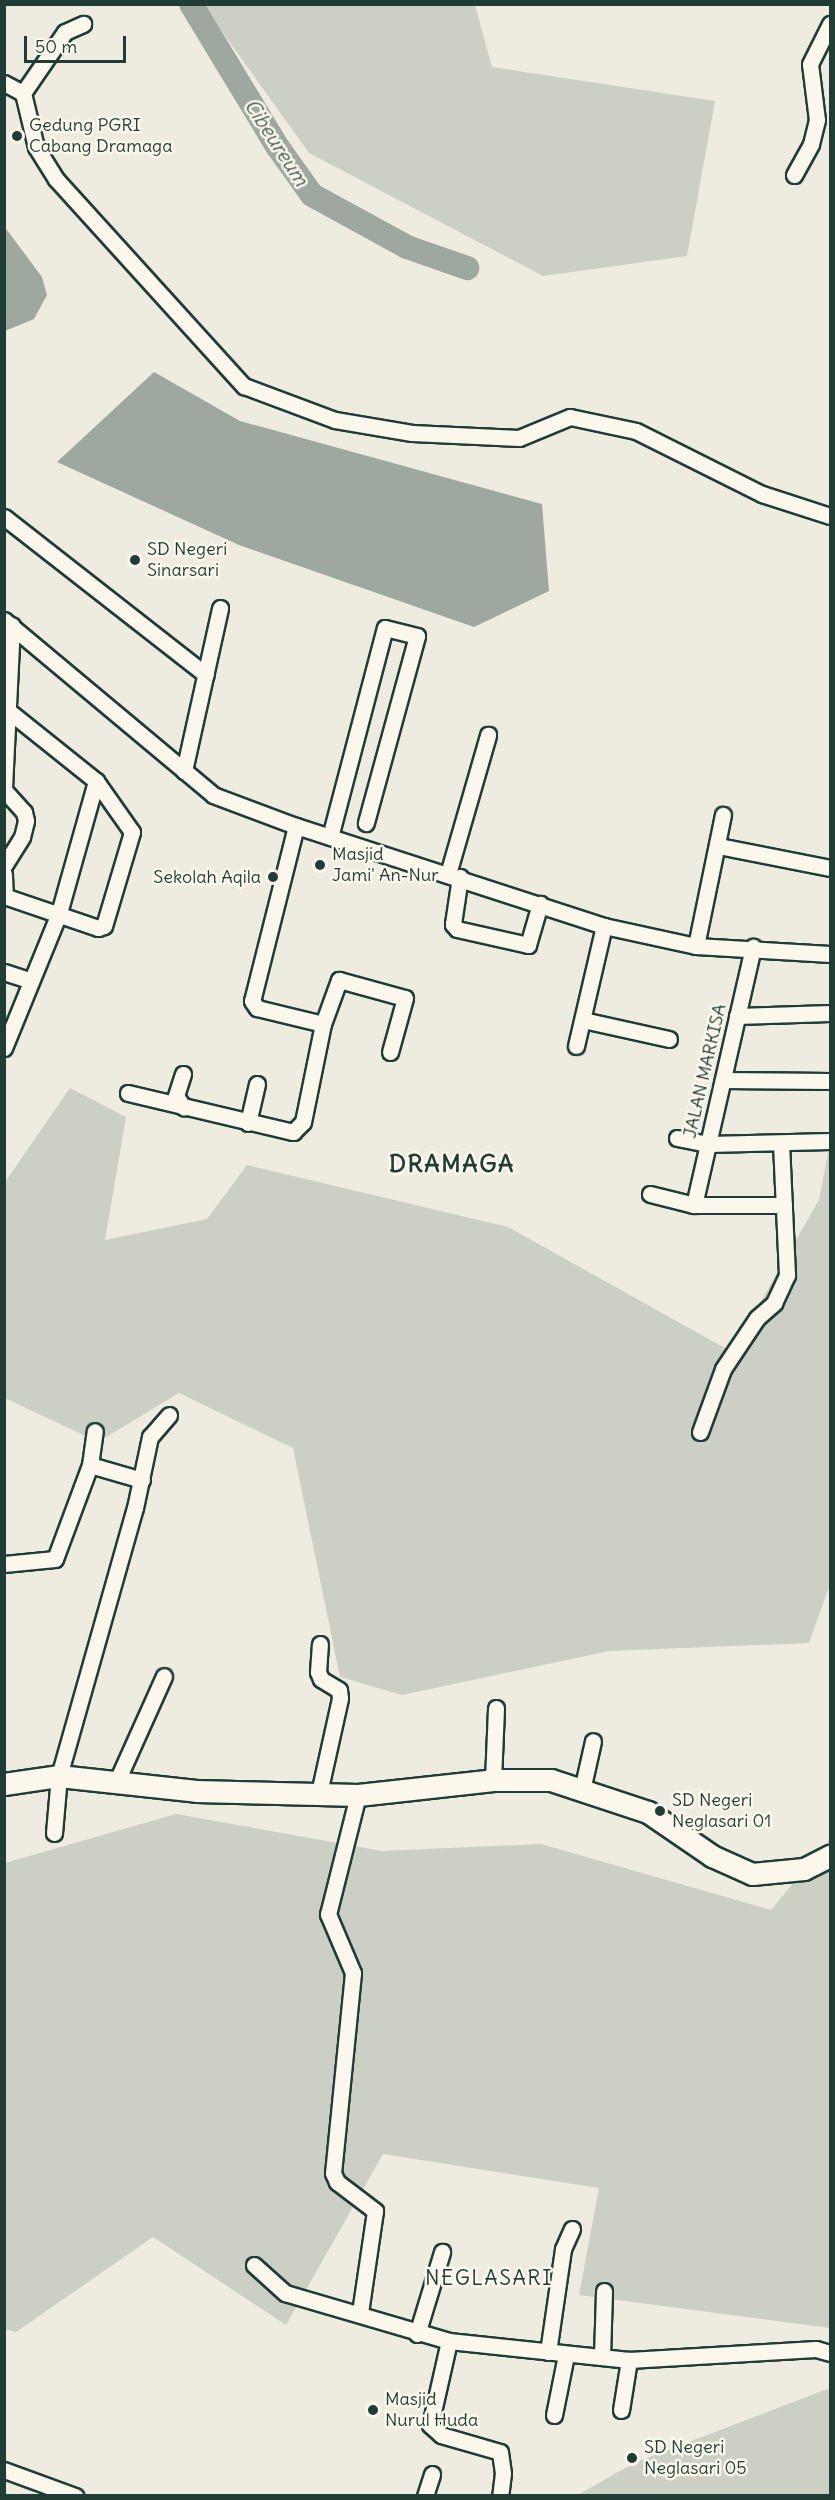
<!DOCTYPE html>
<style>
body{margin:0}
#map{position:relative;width:835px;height:2500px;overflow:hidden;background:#eeece1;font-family:Delius,sans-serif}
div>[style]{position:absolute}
.green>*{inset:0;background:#cbcfc4}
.water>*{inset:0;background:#9fa89f}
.river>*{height:24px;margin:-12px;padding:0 12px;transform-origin:12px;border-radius:12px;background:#9fa89f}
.roads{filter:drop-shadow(2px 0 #1f3d34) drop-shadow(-2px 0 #1f3d34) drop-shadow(0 2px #1f3d34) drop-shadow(0 -2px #1f3d34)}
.street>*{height:15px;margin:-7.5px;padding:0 7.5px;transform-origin:7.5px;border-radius:7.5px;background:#fbf7ec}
.secondary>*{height:21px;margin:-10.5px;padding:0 10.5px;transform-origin:10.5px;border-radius:10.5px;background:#fbf7ec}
.dots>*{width:16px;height:16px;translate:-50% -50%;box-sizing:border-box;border:3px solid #fbf7ec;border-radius:50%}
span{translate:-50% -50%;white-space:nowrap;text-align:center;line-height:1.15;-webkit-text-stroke:5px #fbf7ec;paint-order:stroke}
.poi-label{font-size:18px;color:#1f3d34}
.left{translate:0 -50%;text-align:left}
.right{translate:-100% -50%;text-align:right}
.street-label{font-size:18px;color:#1f3d34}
.water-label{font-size:20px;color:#455d54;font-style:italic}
.quarter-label{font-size:21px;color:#1f3d34;letter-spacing:1.5px}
.district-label{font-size:24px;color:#1f3d34;font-weight:700;letter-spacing:1.5px}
.frame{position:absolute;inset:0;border:6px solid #1f3d34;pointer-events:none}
.scale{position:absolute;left:24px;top:36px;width:102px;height:27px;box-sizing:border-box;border:3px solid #1f3d34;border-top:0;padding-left:8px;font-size:18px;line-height:21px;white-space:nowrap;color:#1f3d34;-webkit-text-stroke:4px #fbf7ec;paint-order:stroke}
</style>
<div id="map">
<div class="green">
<div style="clip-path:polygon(203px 5px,475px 5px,492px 67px,715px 101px,687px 256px,543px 276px,309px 153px)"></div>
<div style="clip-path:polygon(70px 1088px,126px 1117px,105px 1240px,207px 1219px,247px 1165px,508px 1227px,732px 1352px,819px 1200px,830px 1142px,830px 1584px,809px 1643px,609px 1651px,402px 1695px,340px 1677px,293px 1448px,179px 1393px,98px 1442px,5px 1398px,5px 1182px)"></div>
<div style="clip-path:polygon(176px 1814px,382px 1851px,541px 1844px,771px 1910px,830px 1839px,830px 2328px,579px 2295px,599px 2188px,383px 2154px,286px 2325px,153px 2237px,16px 2332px,5px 2329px,5px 1863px)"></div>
<div style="clip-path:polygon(830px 2388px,830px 2495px,578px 2495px,634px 2463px)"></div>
</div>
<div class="water">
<div style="clip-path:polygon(4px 226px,42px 277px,47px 295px,34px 319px,5px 331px)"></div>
<div style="clip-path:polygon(154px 372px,240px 421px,542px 504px,549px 591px,474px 627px,239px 545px,57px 462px)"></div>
</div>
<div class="river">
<div style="left:191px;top:4px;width:166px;rotate:58.8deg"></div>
<div style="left:277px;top:146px;width:60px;rotate:54.5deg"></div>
<div style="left:312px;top:195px;width:108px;rotate:28.7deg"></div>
<div style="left:407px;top:247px;width:64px;rotate:19.3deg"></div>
</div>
<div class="roads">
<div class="street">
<div style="left:4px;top:83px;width:21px;rotate:28deg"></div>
<div style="left:23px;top:93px;width:56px;rotate:76.5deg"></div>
<div style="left:36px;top:147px;width:38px;rotate:58deg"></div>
<div style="left:56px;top:179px;width:280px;rotate:47.8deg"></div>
<div style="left:244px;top:386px;width:97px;rotate:20.5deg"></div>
<div style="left:335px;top:420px;width:78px;rotate:9.6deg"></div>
<div style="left:412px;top:433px;width:107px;rotate:2.7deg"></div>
<div style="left:519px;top:438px;width:55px;rotate:-22.4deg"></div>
<div style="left:570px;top:417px;width:67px;rotate:12deg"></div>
<div style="left:636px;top:431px;width:141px;rotate:26.6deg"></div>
<div style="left:762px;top:494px;width:71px;rotate:17.9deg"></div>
<div style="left:23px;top:93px;width:74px;rotate:-55.5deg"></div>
<div style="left:65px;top:32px;width:20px;rotate:-24deg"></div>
<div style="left:794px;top:175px;width:35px;rotate:-61deg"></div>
<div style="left:811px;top:144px;width:25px;rotate:-76deg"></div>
<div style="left:817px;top:120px;width:56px;rotate:-97.1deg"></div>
<div style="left:810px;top:64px;width:45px;rotate:-63.4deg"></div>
<div style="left:4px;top:517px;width:256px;rotate:38deg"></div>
<div style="left:4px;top:620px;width:273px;rotate:39.9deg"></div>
<div style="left:213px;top:795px;width:89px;rotate:20.5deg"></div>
<div style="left:296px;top:826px;width:324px;rotate:18deg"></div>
<div style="left:604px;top:926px;width:94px;rotate:12.3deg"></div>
<div style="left:696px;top:946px;width:134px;rotate:3.4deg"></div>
<div style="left:184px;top:771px;width:167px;rotate:-77.5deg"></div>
<div style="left:4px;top:788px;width:163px;rotate:-87.2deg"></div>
<div style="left:4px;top:790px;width:30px;rotate:48deg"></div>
<div style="left:24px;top:812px;width:9px;rotate:77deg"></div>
<div style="left:26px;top:821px;width:16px;rotate:104deg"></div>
<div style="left:22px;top:837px;width:34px;rotate:122deg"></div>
<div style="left:296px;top:826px;width:180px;rotate:104.1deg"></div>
<div style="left:252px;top:1001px;width:9px;rotate:54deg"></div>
<div style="left:257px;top:1008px;width:68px;rotate:13.6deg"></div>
<div style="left:323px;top:1024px;width:47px;rotate:-70deg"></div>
<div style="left:339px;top:980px;width:68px;rotate:15.3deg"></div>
<div style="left:405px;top:998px;width:56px;rotate:105.5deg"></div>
<div style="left:330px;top:837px;width:216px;rotate:-75.3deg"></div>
<div style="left:385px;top:628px;width:33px;rotate:14deg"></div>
<div style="left:417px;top:636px;width:194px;rotate:105.3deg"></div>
<div style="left:719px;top:846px;width:113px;rotate:11.2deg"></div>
<div style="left:4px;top:874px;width:23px;rotate:88deg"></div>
<div style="left:448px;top:874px;width:145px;rotate:-73.9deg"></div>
<div style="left:460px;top:877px;width:48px;rotate:98.5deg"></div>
<div style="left:453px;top:924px;width:6px;rotate:51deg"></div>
<div style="left:457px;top:929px;width:73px;rotate:12.7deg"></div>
<div style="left:528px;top:945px;width:43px;rotate:-73.7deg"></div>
<div style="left:4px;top:896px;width:99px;rotate:18.8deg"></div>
<div style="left:98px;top:928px;width:6px;rotate:-18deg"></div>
<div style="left:104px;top:926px;width:98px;rotate:-73.4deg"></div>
<div style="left:132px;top:832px;width:62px;rotate:-125.2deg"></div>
<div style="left:96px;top:781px;width:110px;rotate:-141.3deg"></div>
<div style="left:696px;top:946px;width:134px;rotate:-78.4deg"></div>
<div style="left:4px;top:972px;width:28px;rotate:18deg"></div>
<div style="left:737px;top:1016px;width:93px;rotate:-1.8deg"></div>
<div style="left:583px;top:1020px;width:88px;rotate:12.5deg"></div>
<div style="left:576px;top:1046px;width:123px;rotate:-76.9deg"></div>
<div style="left:4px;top:1048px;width:146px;rotate:-67.8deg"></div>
<div style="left:59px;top:913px;width:137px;rotate:-74.3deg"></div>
<div style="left:183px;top:1074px;width:23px;rotate:108deg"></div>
<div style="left:176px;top:1096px;width:14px;rotate:56deg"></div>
<div style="left:723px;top:1080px;width:107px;rotate:0.5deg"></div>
<div style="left:128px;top:1093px;width:170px;rotate:13.3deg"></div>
<div style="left:293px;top:1132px;width:14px;rotate:-45deg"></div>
<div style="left:303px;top:1122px;width:100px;rotate:-78.5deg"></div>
<div style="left:248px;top:1123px;width:40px;rotate:-77deg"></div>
<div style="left:677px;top:1138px;width:32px;rotate:11deg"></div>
<div style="left:708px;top:1144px;width:122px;rotate:-1.4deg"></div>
<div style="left:650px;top:1194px;width:45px;rotate:14deg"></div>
<div style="left:694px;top:1205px;width:90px"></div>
<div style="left:694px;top:1205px;width:265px;rotate:-77.1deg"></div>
<div style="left:700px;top:1432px;width:67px;rotate:-69.9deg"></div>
<div style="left:723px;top:1369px;width:61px;rotate:-56.3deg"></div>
<div style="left:757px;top:1318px;width:23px;rotate:-41deg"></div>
<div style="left:774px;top:1303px;width:31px;rotate:-65deg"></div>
<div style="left:787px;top:1275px;width:131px;rotate:-92.6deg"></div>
<div style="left:90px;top:1465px;width:34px;rotate:-82deg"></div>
<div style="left:4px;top:1564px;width:51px;rotate:-5.6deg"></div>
<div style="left:55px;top:1559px;width:100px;rotate:-69.6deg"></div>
<div style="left:90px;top:1465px;width:54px;rotate:16.1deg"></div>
<div style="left:493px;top:1780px;width:72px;rotate:-87.6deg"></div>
<div style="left:116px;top:1783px;width:117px;rotate:-65.8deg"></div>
<div style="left:582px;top:1790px;width:50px;rotate:-77.3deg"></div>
<div style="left:319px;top:1793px;width:97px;rotate:-77.5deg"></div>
<div style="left:340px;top:1698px;width:8px;rotate:-97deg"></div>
<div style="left:339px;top:1690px;width:21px;rotate:-149deg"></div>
<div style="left:321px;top:1679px;width:8px;rotate:-113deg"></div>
<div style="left:318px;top:1672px;width:28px;rotate:-86deg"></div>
<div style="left:358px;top:1795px;width:123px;rotate:104.1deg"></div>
<div style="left:328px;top:1914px;width:64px;rotate:67deg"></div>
<div style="left:353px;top:1973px;width:201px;rotate:95.7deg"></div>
<div style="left:333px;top:2173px;width:10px;rotate:66deg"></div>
<div style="left:337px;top:2182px;width:48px;rotate:37.3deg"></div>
<div style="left:375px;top:2211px;width:103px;rotate:98.4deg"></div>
<div style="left:54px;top:1833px;width:57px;rotate:-85deg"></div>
<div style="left:59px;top:1776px;width:279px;rotate:-74.2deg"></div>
<div style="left:135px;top:1508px;width:73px;rotate:-78.1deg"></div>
<div style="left:150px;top:1437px;width:29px;rotate:-49deg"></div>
<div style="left:254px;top:2265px;width:42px;rotate:42.1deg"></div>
<div style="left:285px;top:2293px;width:171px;rotate:16.3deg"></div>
<div style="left:449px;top:2341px;width:181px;rotate:6deg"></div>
<div style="left:629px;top:2360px;width:187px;rotate:-3.4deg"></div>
<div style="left:816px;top:2349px;width:15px;rotate:16deg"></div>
<div style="left:417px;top:2334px;width:86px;rotate:-73deg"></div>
<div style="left:449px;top:2341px;width:86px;rotate:102.7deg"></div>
<div style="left:430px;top:2425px;width:15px;rotate:42deg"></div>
<div style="left:441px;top:2435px;width:61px;rotate:16.1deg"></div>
<div style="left:500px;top:2452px;width:21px;rotate:82deg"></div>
<div style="left:503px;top:2473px;width:23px;rotate:97deg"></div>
<div style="left:548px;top:2352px;width:104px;rotate:-81.7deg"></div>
<div style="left:563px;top:2249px;width:22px;rotate:-66deg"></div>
<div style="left:602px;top:2356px;width:65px;rotate:-88.2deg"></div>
<div style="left:621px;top:2410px;width:51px;rotate:-80.9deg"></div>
<div style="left:554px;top:2415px;width:61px;rotate:-78.7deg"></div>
<div style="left:4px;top:2470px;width:76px;rotate:20.1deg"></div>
<div style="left:425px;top:2496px;width:23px;rotate:-72deg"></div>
</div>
<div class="secondary">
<div style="left:4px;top:1784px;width:56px;rotate:-8.3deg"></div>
<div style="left:59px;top:1776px;width:138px;rotate:6.2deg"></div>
<div style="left:196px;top:1791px;width:162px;rotate:1.4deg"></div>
<div style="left:358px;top:1795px;width:136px;rotate:-6.3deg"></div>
<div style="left:493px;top:1780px;width:58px"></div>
<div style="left:551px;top:1780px;width:102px;rotate:18.3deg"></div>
<div style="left:648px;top:1812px;width:78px;rotate:34.5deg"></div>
<div style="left:712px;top:1856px;width:44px;rotate:24.2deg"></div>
<div style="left:752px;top:1874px;width:52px;rotate:-5.5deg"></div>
<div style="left:804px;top:1869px;width:29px;rotate:-27deg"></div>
</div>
</div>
<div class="dots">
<div style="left:17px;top:136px;background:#1f3d34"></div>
<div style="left:135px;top:560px;background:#1f3d34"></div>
<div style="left:320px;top:865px;background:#1f3d34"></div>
<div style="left:273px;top:877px;background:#1f3d34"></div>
<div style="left:660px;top:1811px;background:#1f3d34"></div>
<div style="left:373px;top:2410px;background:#1f3d34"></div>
<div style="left:632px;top:2458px;background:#1f3d34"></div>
</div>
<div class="poi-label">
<span class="left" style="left:29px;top:136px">Gedung PGRI<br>Cabang Dramaga</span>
<span class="left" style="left:147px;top:560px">SD Negeri<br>Sinarsari</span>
<span class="left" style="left:332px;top:865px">Masjid<br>Jami' An-Nur</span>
<span class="right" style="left:261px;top:877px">Sekolah Aqila</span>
<span class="left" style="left:672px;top:1811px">SD Negeri<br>Neglasari 01</span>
<span class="left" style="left:385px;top:2410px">Masjid<br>Nurul Huda</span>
<span class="left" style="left:644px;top:2458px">SD Negeri<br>Neglasari 05</span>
</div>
<div class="street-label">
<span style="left:705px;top:1071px;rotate:-77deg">JALAN MARKISA</span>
</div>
<div class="water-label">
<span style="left:277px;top:142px;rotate:57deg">Cibeureum</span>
</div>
<div class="quarter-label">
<span style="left:489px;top:2278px">NEGLASARI</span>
</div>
<div class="district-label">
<span style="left:452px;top:1164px">DRAMAGA</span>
</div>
<div class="frame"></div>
<div class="scale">50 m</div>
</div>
